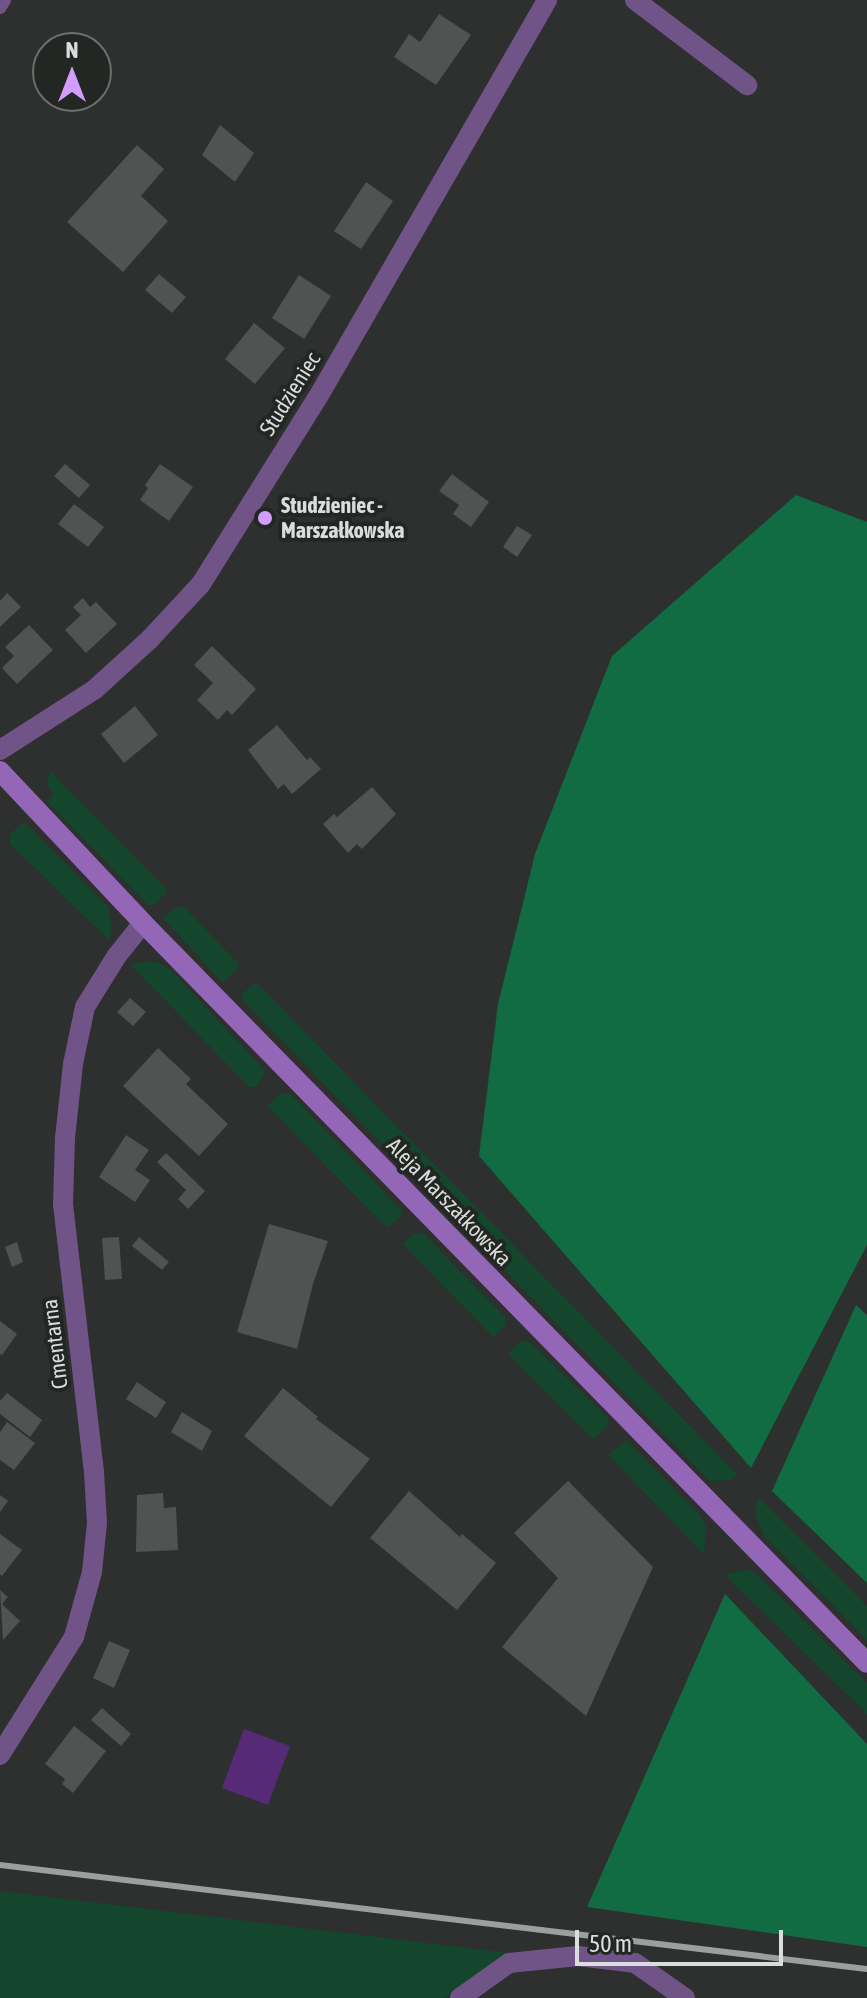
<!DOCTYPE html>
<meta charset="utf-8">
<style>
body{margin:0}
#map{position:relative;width:867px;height:1998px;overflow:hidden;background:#2d302e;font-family:"Asap Condensed",sans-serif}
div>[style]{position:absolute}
.green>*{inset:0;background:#14462d}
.forest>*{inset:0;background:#116b43}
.water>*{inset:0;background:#572a77}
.building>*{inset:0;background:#4f5351}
.service>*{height:11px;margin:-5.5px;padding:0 5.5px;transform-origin:5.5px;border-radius:5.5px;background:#705487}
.minor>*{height:20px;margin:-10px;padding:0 10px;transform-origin:10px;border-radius:10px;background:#705487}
.tertiary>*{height:20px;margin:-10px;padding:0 10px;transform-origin:10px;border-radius:10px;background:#705487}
.secondary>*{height:20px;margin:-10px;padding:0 10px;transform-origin:10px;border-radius:10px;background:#9366b7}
.rail>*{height:6px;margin:-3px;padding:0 3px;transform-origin:3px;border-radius:3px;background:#9c9f9d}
.dots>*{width:22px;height:22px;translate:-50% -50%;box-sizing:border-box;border:4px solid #232724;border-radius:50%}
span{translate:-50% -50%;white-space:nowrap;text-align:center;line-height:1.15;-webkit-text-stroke:8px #232724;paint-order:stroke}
.street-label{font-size:22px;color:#dadddb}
.poi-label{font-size:22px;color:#dadddb;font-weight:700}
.left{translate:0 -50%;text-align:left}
.north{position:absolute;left:32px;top:32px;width:80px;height:80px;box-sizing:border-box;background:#232724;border:2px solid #6c706d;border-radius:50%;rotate:0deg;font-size:22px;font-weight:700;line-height:32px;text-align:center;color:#dadddb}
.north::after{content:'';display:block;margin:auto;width:28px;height:36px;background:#d29dfd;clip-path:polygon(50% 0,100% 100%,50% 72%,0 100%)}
.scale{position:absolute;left:575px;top:1930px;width:208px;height:36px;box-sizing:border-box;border:4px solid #dadddb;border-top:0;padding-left:10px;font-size:24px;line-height:28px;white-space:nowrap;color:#dadddb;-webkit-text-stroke:6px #232724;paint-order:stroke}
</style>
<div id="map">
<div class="green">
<div style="clip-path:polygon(50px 771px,168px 891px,154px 905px,148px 905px,47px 801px,53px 795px,47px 782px)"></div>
<div style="clip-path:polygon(24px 822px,108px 907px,112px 926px,109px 940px,10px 844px,10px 834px)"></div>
<div style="clip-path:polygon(179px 906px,185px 908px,240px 965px,225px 981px,221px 981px,162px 917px)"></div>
<div style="clip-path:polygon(145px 961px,157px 962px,171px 970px,266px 1072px,256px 1087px,249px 1087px,131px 965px)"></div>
<div style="clip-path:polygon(256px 982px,737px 1474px,732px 1480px,711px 1481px,703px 1474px,281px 1040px,242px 999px,243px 993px)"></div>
<div style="clip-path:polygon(281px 1093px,290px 1093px,401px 1210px,401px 1216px,387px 1228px,267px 1106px)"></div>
<div style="clip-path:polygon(414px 1233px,424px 1234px,506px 1318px,505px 1326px,493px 1337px,403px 1244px)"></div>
<div style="clip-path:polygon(521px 1341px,530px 1342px,607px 1417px,609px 1423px,606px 1428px,593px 1439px,508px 1354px)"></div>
<div style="clip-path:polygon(626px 1440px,700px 1515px,706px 1527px,704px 1554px,608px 1455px)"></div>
<div style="clip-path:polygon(758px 1497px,867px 1606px,867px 1640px,765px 1537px,755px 1515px)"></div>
<div style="clip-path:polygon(747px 1569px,759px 1576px,867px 1683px,867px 1714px,725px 1575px)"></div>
<div style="clip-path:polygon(0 1891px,510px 1953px,445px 1998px,0 1998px)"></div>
</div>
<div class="forest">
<div style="clip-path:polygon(796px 495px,867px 522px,867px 1245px,751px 1468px,479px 1156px,498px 1004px,535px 854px,612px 656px)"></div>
<div style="clip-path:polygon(856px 1305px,867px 1315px,867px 1583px,772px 1491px)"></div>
<div style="clip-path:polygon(725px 1594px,867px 1744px,867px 1947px,587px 1907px)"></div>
</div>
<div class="water">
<div style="clip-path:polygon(244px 1729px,290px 1746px,268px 1805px,222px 1788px)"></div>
</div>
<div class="building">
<div style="clip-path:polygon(439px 14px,471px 35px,436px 85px,394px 57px,409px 34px,420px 42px)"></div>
<div style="clip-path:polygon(220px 125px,254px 153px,235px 182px,202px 155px)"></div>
<div style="clip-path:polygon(137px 145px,164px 169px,141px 196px,168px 221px,123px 272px,67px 222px)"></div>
<div style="clip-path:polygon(366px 182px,393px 201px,361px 249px,334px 231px)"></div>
<div style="clip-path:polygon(159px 274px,186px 297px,172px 313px,145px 290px)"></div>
<div style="clip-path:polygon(299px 275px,331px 296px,304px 339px,272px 318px)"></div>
<div style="clip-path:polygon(254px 323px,285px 348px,255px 384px,225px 359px)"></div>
<div style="clip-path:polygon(65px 464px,90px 485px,79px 498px,54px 476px)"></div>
<div style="clip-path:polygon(160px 464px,193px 487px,169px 521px,140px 500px,148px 488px,145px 485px)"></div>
<div style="clip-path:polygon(452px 474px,489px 502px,471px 527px,453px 514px,459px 505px,439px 491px)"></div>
<div style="clip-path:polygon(74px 504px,104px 527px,88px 547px,58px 524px)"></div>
<div style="clip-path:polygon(517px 526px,532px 535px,517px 557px,503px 547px)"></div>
<div style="clip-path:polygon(7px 593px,21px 607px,0 627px,0 601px)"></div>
<div style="clip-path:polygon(83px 598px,90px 607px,96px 602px,117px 624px,86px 653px,65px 630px,81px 615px,73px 607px)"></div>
<div style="clip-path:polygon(29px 625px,53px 650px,17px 684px,2px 668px,14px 656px,5px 647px)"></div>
<div style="clip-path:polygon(212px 646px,256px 689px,232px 715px,227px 710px,218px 720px,197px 700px,213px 683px,194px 665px)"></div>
<div style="clip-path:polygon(135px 706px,158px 735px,124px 763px,101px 734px)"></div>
<div style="clip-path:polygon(277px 725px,307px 760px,310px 757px,321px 769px,292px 794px,284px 784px,278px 789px,248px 750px)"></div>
<div style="clip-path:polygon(372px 787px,396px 814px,362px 849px,357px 844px,348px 853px,323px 824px,334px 814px,337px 817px)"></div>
<div style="clip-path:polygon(130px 998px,146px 1012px,133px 1026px,117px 1012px)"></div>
<div style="clip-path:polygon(158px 1048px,191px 1079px,186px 1084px,228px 1124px,199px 1156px,123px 1086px)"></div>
<div style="clip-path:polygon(126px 1135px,149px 1150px,135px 1170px,150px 1180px,135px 1202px,99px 1177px)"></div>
<div style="clip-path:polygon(166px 1153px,205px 1191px,188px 1209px,178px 1199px,186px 1190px,157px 1162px)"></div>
<div style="clip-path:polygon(269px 1224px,328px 1241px,313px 1284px,297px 1349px,237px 1332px)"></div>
<div style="clip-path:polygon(119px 1237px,122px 1279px,105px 1280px,102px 1238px)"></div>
<div style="clip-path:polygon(139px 1237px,169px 1262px,162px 1270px,132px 1246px)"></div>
<div style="clip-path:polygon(17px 1242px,23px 1262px,12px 1267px,5px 1247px)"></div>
<div style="clip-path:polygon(0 1321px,17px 1334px,2px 1355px,0 1354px)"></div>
<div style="clip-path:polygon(137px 1382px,166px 1402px,156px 1418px,126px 1399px)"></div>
<div style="clip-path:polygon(283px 1388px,318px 1417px,316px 1419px,370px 1459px,331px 1507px,244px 1436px)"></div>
<div style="clip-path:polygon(7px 1393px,42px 1420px,30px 1437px,0 1414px,0 1401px)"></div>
<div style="clip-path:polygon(182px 1412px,212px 1431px,202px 1451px,171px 1432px)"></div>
<div style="clip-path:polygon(7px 1422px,35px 1443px,14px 1470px,0 1460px,0 1432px)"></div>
<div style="clip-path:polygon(568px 1481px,653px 1567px,586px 1716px,502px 1647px,558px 1578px,514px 1533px)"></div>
<div style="clip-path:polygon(409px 1491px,460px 1537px,462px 1534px,496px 1563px,457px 1610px,370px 1538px)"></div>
<div style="clip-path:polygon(163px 1493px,164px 1508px,176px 1507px,178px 1550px,136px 1552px,137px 1495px)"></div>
<div style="clip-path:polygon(0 1495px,8px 1501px,0 1512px)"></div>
<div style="clip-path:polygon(0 1534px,22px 1550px,2px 1576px,0 1574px)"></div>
<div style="clip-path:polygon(0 1590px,8px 1597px,2px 1604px,20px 1621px,3px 1640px)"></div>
<div style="clip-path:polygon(109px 1641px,130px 1650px,114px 1688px,93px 1678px)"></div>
<div style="clip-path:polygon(102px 1708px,131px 1734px,121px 1746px,91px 1720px)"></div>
<div style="clip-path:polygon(74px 1726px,106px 1751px,73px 1793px,62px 1784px,65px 1779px,45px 1764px)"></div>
</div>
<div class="service">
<div style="left:0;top:8px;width:9px;rotate:-58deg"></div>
</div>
<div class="minor">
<div style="left:635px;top:0;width:141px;rotate:37.2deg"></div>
<div style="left:0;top:1755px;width:139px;rotate:-57.9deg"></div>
<div style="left:74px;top:1637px;width:67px;rotate:-74.5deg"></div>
<div style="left:92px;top:1572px;width:49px;rotate:-84.2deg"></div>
<div style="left:97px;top:1523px;width:51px;rotate:-93.4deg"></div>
<div style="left:94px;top:1472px;width:269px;rotate:-96.6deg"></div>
<div style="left:63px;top:1205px;width:67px;rotate:-88.3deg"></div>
<div style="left:65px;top:1138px;width:74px;rotate:-83.8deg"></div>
<div style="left:73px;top:1064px;width:58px;rotate:-78.1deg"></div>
<div style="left:85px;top:1007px;width:59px;rotate:-58.2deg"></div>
<div style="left:116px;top:957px;width:43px;rotate:-51.5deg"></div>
<div style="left:460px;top:1998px;width:60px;rotate:-35.5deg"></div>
<div style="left:509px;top:1963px;width:69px;rotate:-5.8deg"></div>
<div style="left:578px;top:1956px;width:57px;rotate:7deg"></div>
<div style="left:635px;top:1963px;width:61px;rotate:35deg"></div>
</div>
<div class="tertiary">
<div style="left:0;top:750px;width:112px;rotate:-32.6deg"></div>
<div style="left:94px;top:690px;width:76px;rotate:-42.3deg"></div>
<div style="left:150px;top:639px;width:75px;rotate:-47.2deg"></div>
<div style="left:201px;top:584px;width:221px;rotate:-58deg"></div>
<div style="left:318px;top:397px;width:458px;rotate:-60deg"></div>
</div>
<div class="secondary">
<div style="left:0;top:771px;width:209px;rotate:46.7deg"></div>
<div style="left:143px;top:923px;width:1035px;rotate:45.63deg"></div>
</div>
<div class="rail">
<div style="left:0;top:1865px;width:873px;rotate:6.84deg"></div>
</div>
<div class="dots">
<div style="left:265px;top:518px;background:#d29dfd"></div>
</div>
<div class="street-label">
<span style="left:290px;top:394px;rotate:-58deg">Studzieniec</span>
<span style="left:449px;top:1202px;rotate:46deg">Aleja Marszałkowska</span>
<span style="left:55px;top:1344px;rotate:-97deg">Cmentarna</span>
</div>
<div class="poi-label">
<span class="left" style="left:281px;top:518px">Studzieniec -<br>Marszałkowska</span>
</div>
<div class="north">N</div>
<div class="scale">50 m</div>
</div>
